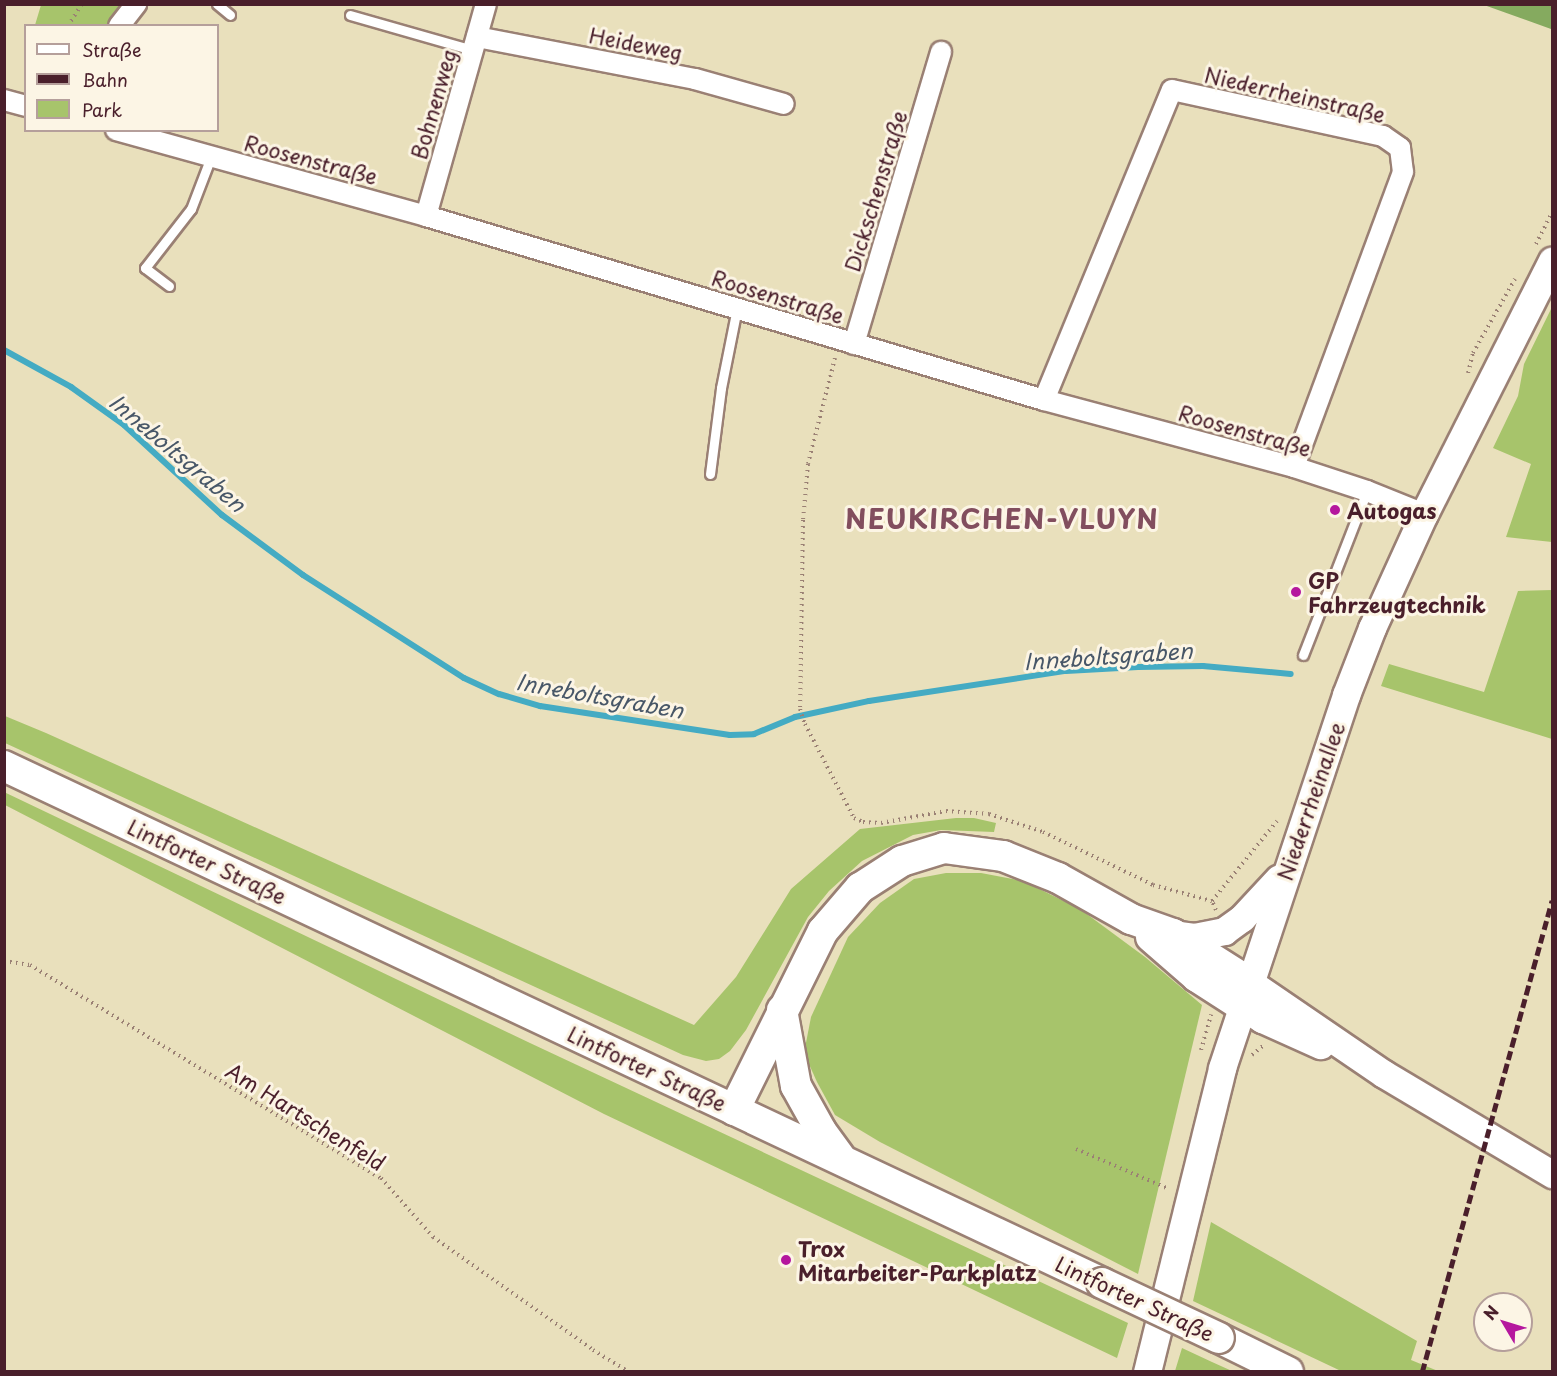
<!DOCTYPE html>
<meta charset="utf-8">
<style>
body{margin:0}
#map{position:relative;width:1557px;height:1376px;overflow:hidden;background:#e9e0bc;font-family:"Playpen Sans",sans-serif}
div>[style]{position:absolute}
.green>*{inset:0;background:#a7c46b}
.forest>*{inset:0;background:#85aa5f}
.stream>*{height:6px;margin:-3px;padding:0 3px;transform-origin:3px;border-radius:3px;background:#44abc3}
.path>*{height:4px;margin-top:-2px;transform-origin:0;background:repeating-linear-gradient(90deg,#9a8074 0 1.5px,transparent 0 6px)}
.roads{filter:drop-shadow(2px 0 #9a8074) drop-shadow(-2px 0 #9a8074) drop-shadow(0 2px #9a8074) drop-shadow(0 -2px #9a8074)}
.lane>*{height:9px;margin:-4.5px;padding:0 4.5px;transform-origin:4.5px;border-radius:4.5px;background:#fff}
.street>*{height:20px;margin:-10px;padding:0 10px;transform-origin:10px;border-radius:10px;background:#fff}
.secondary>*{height:27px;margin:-13.5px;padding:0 13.5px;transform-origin:13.5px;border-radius:13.5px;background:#fff}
.primary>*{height:30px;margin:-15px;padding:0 15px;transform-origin:15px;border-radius:15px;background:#fff}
.rail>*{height:4.5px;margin-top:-2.25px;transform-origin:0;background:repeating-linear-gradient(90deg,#4a1f2b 0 9px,transparent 0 13.5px)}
.bridges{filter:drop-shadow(2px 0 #9a8074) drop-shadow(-2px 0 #9a8074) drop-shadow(0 2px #9a8074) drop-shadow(0 -2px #9a8074)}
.primary-bridge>*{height:30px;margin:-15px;padding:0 15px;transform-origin:15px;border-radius:15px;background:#fff}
.dots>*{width:16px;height:16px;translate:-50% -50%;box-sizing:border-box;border:3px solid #fcf5e5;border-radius:50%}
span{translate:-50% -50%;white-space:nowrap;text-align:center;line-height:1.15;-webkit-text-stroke:6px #fcf5e5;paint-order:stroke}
.street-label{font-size:21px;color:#4a1f2b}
.poi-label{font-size:21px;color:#4a1f2b;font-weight:700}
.left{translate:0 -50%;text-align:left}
.water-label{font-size:22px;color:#485768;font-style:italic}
.district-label{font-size:27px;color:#824e5e;font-weight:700;letter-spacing:1.5px}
.frame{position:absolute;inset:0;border:6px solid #4a1f2b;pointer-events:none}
.legend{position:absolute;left:24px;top:24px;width:195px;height:108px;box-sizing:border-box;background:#fcf5e5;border:2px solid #b59f9b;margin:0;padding:8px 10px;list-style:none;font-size:18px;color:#4a1f2b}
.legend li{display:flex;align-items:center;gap:12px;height:30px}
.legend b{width:30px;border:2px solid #b59f9b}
.north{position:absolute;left:1473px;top:1292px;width:60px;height:60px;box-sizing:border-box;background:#fcf5e5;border:2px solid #b59f9b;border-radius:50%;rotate:308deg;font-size:16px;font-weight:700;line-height:24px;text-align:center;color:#4a1f2b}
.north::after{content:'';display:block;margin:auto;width:21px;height:27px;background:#b5179e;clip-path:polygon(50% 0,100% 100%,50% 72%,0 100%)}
</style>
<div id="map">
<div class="green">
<div style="clip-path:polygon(41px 5px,41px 4px,123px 5px,106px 25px,35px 25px)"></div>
<div style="clip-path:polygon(1552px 307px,1552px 542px,1506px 537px,1531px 464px,1493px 448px,1518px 396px,1524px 364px)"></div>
<div style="clip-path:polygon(1552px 590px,1552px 739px,1381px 686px,1389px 664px,1484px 692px,1518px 591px)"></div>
<div style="clip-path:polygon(5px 716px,46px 733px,694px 1025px,736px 977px,791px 889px,860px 829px,956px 818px,974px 818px,996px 823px,994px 832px,941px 830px,913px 835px,862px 861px,829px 891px,808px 917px,746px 1030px,730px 1051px,719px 1059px,706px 1061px,683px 1055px,5px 743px)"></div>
<div style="clip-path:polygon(4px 792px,530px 1043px,1128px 1323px,1117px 1358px,604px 1114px,5px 805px)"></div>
<div style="clip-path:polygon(946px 873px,981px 873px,1023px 881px,1080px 909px,1145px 957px,1202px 1005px,1138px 1274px,880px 1142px,835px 1115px,817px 1082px,804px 1053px,811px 1017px,848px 937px,880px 903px,914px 879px)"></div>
<div style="clip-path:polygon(1211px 1222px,1417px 1341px,1411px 1360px,1438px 1371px,1341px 1371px,1193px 1301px)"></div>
<div style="clip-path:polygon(1182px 1348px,1212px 1362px,1232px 1371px,1175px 1371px)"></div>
</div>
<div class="forest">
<div style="clip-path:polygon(1484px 5px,1552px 5px,1552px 30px,1551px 29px)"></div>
</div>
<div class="stream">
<div style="left:4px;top:350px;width:77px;rotate:28.9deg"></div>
<div style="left:71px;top:387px;width:65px;rotate:35.6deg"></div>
<div style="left:124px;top:425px;width:133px;rotate:42.6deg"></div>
<div style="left:222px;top:515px;width:101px;rotate:36.5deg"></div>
<div style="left:303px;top:575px;width:191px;rotate:32.6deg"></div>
<div style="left:464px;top:678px;width:38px;rotate:25deg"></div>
<div style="left:499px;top:694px;width:43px;rotate:16.3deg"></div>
<div style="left:540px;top:706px;width:192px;rotate:8.7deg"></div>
<div style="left:730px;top:735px;width:24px;rotate:-2deg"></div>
<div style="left:754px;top:734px;width:44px;rotate:-22.5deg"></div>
<div style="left:795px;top:717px;width:76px;rotate:-12.2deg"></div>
<div style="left:869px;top:701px;width:199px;rotate:-8.7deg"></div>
<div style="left:1066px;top:671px;width:72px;rotate:-3.2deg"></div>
<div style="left:1138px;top:667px;width:65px;rotate:-0.9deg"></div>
<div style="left:1203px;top:666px;width:88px;rotate:5.2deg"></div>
</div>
<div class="path">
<div style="left:68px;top:26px;width:26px;rotate:-58deg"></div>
<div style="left:1536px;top:244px;width:36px;rotate:-63deg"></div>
<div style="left:835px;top:358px;width:109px;rotate:104.3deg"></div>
<div style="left:808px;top:464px;width:56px;rotate:95.1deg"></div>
<div style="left:803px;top:520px;width:189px;rotate:90.9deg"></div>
<div style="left:800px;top:709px;width:16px;rotate:72deg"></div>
<div style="left:805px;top:724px;width:106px;rotate:62.5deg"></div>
<div style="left:854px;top:818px;width:10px;rotate:24deg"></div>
<div style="left:863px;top:822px;width:18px;rotate:3deg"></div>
<div style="left:881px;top:823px;width:66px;rotate:-10.5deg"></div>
<div style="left:946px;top:811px;width:43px;rotate:4deg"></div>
<div style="left:989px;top:814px;width:57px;rotate:18.4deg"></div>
<div style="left:1043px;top:832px;width:122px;rotate:25.7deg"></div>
<div style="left:1153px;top:885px;width:61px;rotate:15.2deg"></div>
<div style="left:1468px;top:373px;width:21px;rotate:-76deg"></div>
<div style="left:1473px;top:353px;width:85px;rotate:-60.4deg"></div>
<div style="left:1216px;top:910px;width:10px;rotate:-114deg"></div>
<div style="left:1212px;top:901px;width:103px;rotate:-50.9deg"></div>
<div style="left:4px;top:961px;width:26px;rotate:9deg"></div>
<div style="left:30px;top:965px;width:411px;rotate:31.3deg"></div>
<div style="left:381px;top:1178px;width:79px;rotate:48.6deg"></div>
<div style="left:433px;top:1237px;width:196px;rotate:35.2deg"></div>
<div style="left:593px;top:1350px;width:42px;rotate:31.4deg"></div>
<div style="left:1201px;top:1050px;width:37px;rotate:-74deg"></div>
<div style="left:1252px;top:1055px;width:16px;rotate:-40deg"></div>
<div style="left:1076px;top:1149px;width:101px;rotate:23.3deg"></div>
</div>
<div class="roads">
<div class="lane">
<div style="left:217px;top:4px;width:17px;rotate:40deg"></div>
<div style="left:350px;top:15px;width:128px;rotate:15.9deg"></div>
<div style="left:169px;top:286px;width:30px;rotate:-143deg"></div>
<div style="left:145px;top:268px;width:75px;rotate:-52.1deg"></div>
<div style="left:191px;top:209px;width:56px;rotate:-69deg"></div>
<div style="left:710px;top:474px;width:87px;rotate:-82.7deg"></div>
<div style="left:721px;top:388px;width:82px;rotate:-78.7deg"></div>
<div style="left:1303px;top:655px;width:176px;rotate:-68.7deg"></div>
</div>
<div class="street">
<div style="left:119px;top:26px;width:28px;rotate:-52deg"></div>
<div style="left:477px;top:37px;width:222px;rotate:10.9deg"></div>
<div style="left:695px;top:79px;width:92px;rotate:15.7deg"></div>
<div style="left:4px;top:100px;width:23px;rotate:15deg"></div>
<div style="left:116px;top:130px;width:322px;rotate:15.5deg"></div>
<div style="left:426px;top:216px;width:645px;rotate:16.58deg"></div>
<div style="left:1044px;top:400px;width:259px;rotate:15deg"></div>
<div style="left:1294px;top:467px;width:77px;rotate:18.2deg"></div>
<div style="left:1367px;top:491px;width:61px;rotate:22deg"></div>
<div style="left:426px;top:216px;width:220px;rotate:-74.2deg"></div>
<div style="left:854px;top:344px;width:305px;rotate:-73.4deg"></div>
<div style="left:1044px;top:400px;width:335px;rotate:-67.6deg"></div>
<div style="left:1172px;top:90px;width:216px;rotate:12.3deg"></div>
<div style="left:1383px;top:136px;width:21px;rotate:35deg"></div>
<div style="left:1400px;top:148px;width:24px;rotate:83deg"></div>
<div style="left:1403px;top:172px;width:314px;rotate:110.3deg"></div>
</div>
<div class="secondary">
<div style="left:1173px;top:934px;width:21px;rotate:8deg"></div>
<div style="left:1194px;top:937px;width:31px;rotate:-11deg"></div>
<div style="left:1224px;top:931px;width:22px;rotate:-36deg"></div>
<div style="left:1242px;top:918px;width:54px;rotate:-47.2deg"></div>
<div style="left:1249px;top:982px;width:163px;rotate:34.3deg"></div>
<div style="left:1384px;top:1074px;width:196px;rotate:30.8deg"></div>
<div style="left:1242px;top:1006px;width:24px;rotate:33deg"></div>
<div style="left:1262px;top:1019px;width:64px;rotate:24.1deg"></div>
<div style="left:1147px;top:1372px;width:313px;rotate:-76.1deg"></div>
<div style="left:1222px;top:1068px;width:393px;rotate:-71.6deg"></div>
<div style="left:1346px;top:695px;width:72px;rotate:-68.8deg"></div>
<div style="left:1372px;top:628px;width:125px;rotate:-65.5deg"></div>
<div style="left:1424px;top:514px;width:284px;rotate:-63.2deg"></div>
</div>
<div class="primary">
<div style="left:4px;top:766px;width:1214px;rotate:25.21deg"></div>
<div style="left:1151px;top:937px;width:61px;rotate:41deg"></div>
<div style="left:1197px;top:977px;width:54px;rotate:32.8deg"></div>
<div style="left:782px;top:1010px;width:77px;rotate:79.6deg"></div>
<div style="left:796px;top:1086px;width:51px;rotate:60.9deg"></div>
<div style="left:821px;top:1131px;width:32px;rotate:54deg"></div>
<div style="left:734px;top:1110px;width:200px;rotate:-63.6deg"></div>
<div style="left:823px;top:931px;width:57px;rotate:-49.3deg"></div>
<div style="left:860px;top:888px;width:50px;rotate:-32.7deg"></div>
<div style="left:902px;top:861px;width:44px;rotate:-17.2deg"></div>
<div style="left:944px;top:848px;width:60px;rotate:7.7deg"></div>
<div style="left:1003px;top:856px;width:59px;rotate:21.8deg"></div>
<div style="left:1058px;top:878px;width:84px;rotate:29.3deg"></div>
<div style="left:1131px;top:919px;width:45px;rotate:19.7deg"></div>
<div style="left:1173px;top:934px;width:90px;rotate:32.3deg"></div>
<div style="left:1219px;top:1338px;width:77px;rotate:26.2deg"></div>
</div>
</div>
<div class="rail">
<div style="left:1422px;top:1372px;width:489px;rotate:-74.6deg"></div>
</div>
<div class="bridges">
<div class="primary-bridge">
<div style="left:1102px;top:1283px;width:129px;rotate:25.2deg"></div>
</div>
</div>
<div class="dots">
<div style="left:1335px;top:510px;background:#b5179e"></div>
<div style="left:1296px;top:592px;background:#b5179e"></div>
<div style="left:786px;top:1260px;background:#b5179e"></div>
</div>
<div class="street-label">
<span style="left:636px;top:43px;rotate:11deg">Heideweg</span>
<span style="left:1295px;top:94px;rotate:13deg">Niederrheinstraße</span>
<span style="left:433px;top:104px;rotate:-74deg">Bohnenweg</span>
<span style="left:311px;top:159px;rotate:15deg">Roosenstraße</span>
<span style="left:875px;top:191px;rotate:-73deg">Dickschenstraße</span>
<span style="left:778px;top:296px;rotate:17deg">Roosenstraße</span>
<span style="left:1245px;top:430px;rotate:16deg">Roosenstraße</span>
<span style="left:1310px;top:801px;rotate:-71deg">Niederrheinallee</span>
<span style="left:207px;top:861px;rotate:25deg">Lintforter Straße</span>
<span style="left:647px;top:1068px;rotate:25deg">Lintforter Straße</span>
<span style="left:306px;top:1116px;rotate:32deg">Am Hartschenfeld</span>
<span style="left:1135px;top:1298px;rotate:25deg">Lintforter Straße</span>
</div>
<div class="poi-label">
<span class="left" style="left:1347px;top:510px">Autogas</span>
<span class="left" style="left:1308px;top:592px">GP<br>Fahrzeugtechnik</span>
<span class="left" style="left:798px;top:1260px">Trox<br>Mitarbeiter-Parkplatz</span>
</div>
<div class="water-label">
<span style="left:178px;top:452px;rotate:40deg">Inneboltsgraben</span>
<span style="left:1108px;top:655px;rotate:-4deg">Inneboltsgraben</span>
<span style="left:600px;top:695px;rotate:10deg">Inneboltsgraben</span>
</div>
<div class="district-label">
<span style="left:1002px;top:518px">NEUKIRCHEN-VLUYN</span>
</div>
<div class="frame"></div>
<ul class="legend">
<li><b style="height:8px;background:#fff"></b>Straße</li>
<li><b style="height:8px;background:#4a1f2b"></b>Bahn</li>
<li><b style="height:16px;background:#a7c46b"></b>Park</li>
</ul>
<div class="north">N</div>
</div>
